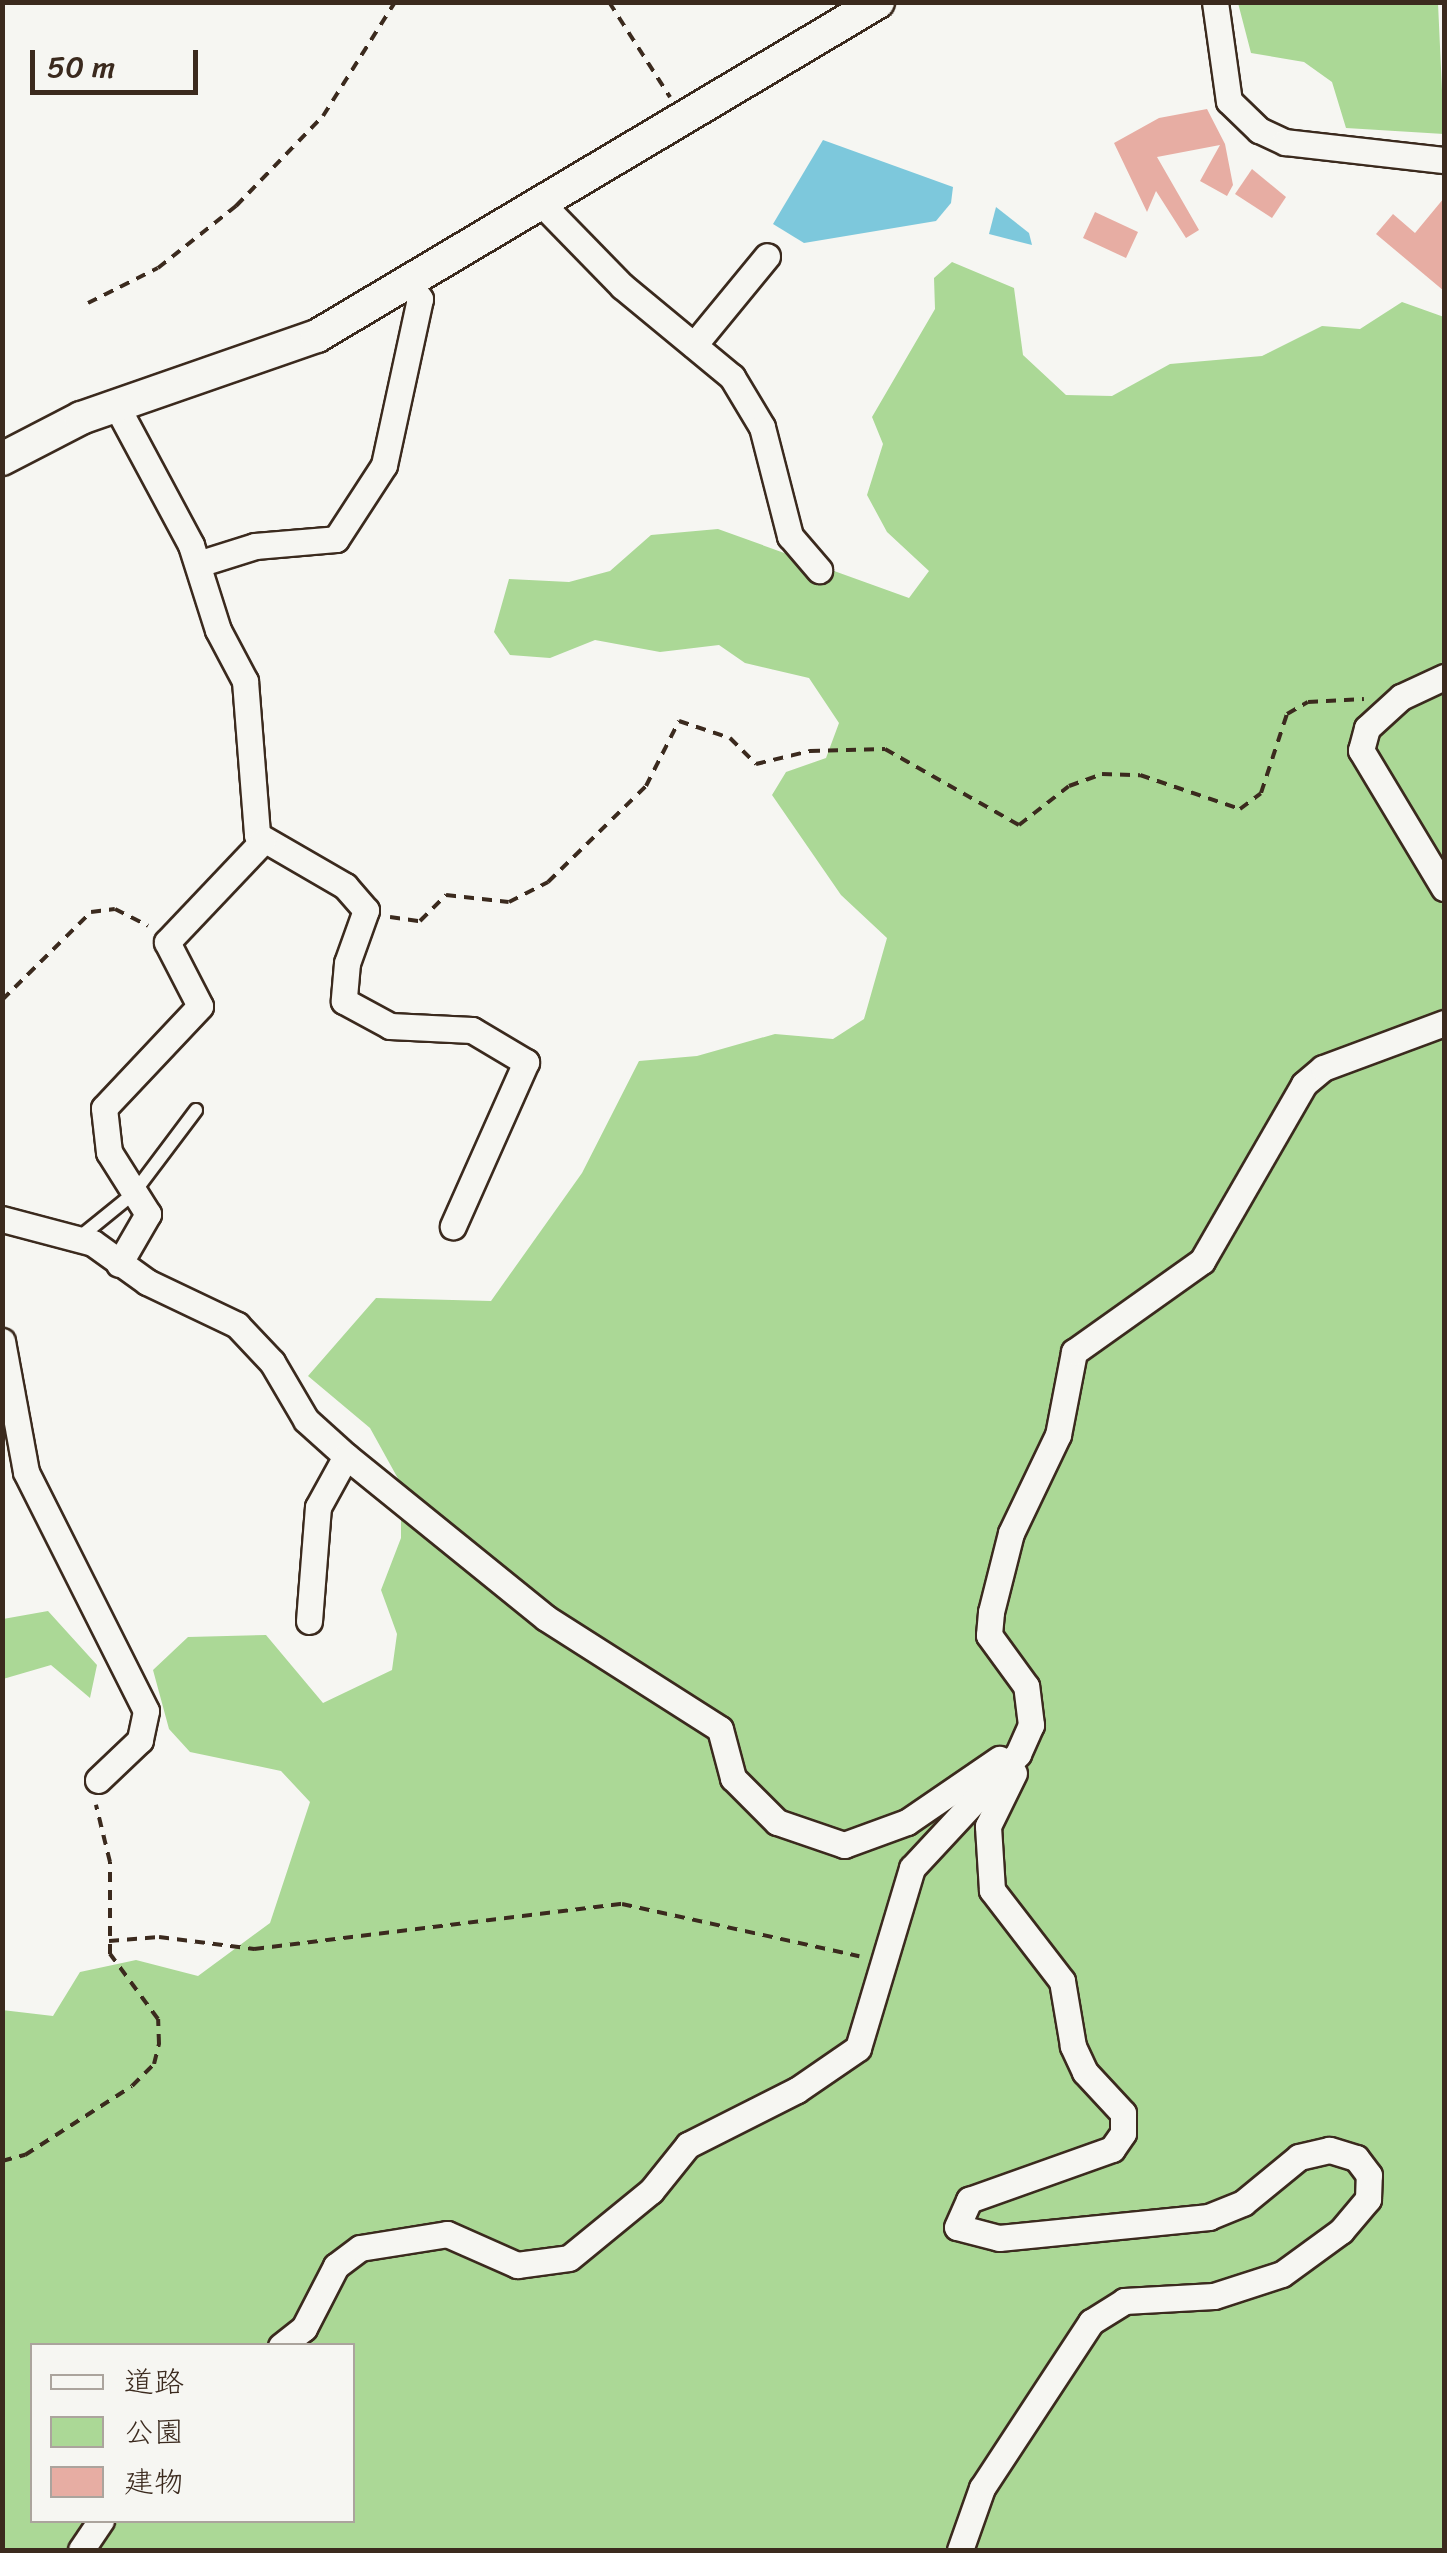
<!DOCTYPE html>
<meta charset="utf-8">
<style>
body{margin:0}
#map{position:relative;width:1447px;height:2553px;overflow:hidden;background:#f6f6f2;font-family:Sriracha,"Klee One",sans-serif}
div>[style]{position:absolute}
.green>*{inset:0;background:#abd896}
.water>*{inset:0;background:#7dc8dc}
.building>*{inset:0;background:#e7ada3}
.path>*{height:4px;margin-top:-2px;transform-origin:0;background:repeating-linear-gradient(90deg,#3b2a1e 0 10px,transparent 0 18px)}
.roads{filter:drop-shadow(2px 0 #3b2a1e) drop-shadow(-2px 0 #3b2a1e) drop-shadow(0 2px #3b2a1e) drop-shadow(0 -2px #3b2a1e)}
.service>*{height:12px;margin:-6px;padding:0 6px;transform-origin:6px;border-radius:6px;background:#f6f6f2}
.minor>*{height:25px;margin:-12.5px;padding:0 12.5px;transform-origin:12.5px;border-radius:12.5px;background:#f6f6f2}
.tertiary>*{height:32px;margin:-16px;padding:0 16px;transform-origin:16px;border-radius:16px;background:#f6f6f2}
span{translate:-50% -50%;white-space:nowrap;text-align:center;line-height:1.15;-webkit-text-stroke:9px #f6f6f2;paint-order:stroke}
.frame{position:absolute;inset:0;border:5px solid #3b2a1e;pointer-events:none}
.legend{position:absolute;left:30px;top:2343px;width:325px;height:180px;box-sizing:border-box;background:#f6f6f2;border:2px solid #aba49d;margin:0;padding:12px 18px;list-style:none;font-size:30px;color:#3b2a1e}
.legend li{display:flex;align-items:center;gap:20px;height:50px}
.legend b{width:50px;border:2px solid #aba49d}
.scale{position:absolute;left:30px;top:50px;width:168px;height:45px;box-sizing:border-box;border:5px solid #3b2a1e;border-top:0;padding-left:12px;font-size:30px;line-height:35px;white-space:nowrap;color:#3b2a1e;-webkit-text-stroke:8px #f6f6f2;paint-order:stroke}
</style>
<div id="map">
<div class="green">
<div style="clip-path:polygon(1238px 3px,1438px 3px,1444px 134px,1346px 128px,1332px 82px,1304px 62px,1251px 53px)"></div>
<div style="clip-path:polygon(evenodd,952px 262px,1014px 288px,1023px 355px,1066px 395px,1112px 396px,1170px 364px,1262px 356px,1322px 326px,1360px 329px,1402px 302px,1444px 317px,1444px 2550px,3px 2550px,2px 2010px,53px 2016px,80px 1972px,136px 1960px,198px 1976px,270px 1923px,310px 1802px,281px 1771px,190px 1752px,169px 1729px,153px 1670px,188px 1637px,266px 1635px,323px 1703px,392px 1670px,397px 1634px,381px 1590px,401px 1538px,401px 1484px,370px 1428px,308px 1376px,376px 1298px,491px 1301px,582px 1173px,639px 1061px,697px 1056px,775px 1034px,833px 1039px,864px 1019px,887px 938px,841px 895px,772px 795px,786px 772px,826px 758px,839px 723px,809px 678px,745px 663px,719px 645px,660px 652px,595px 640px,550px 658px,510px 655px,494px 632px,509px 579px,569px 582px,610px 571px,651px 535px,718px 529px,909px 598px,929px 571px,887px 532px,867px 495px,883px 444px,872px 417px,935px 309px,934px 278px,952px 262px,32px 2346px,352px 2346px,352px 2520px,32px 2520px,32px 2346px)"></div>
<div style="clip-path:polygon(48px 1611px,97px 1665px,90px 1698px,51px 1665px,3px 1679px,3px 1619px)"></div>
</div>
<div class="water">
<div style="clip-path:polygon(823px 140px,953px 187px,951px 203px,936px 221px,804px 243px,773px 224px)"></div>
<div style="clip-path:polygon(996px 207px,1029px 233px,1032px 245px,989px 234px)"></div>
</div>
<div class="building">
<div style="clip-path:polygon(1207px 109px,1225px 144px,1233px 185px,1227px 196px,1200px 181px,1220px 145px,1157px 157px,1199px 230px,1186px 238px,1156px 191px,1147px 212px,1114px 143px,1159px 118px)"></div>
<div style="clip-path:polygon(1252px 169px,1286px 197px,1272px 218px,1235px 194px)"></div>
<div style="clip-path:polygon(1444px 198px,1444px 291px,1376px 234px,1393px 214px,1415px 233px)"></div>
<div style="clip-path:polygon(1095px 212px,1138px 232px,1126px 258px,1083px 238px)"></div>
</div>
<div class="path">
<div style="left:609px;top:2px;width:113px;rotate:57.3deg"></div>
<div style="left:88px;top:303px;width:78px;rotate:-26.6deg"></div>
<div style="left:158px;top:268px;width:100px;rotate:-38.5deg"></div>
<div style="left:236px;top:206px;width:125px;rotate:-46deg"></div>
<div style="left:323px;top:116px;width:135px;rotate:-57.7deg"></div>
<div style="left:390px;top:917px;width:30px;rotate:8deg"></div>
<div style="left:420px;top:921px;width:37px;rotate:-45deg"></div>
<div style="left:446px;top:895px;width:63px;rotate:6.3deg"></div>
<div style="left:509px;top:902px;width:44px;rotate:-27.1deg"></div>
<div style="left:548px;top:882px;width:137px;rotate:-44.4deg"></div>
<div style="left:646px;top:786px;width:73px;rotate:-63.1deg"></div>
<div style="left:679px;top:721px;width:54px;rotate:18.4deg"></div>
<div style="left:730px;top:738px;width:37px;rotate:45deg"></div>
<div style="left:756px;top:764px;width:56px;rotate:-13.5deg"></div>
<div style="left:810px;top:751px;width:75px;rotate:-1.5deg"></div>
<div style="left:885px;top:749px;width:154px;rotate:29.6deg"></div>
<div style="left:1019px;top:825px;width:63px;rotate:-38deg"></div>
<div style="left:1069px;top:786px;width:35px;rotate:-20deg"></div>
<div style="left:1102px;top:774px;width:38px;rotate:2deg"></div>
<div style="left:1140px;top:775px;width:106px;rotate:18.8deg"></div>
<div style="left:1240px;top:809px;width:26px;rotate:-37deg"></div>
<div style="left:1261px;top:793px;width:83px;rotate:-71.8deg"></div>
<div style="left:1287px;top:714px;width:24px;rotate:-30deg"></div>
<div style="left:1308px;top:702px;width:56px;rotate:-3.1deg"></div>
<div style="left:2px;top:1000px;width:125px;rotate:-44.7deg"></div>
<div style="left:91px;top:912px;width:24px;rotate:-7deg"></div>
<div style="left:115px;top:909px;width:37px;rotate:27deg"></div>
<div style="left:109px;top:1941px;width:50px;rotate:-4.6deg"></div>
<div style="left:159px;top:1937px;width:96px;rotate:7.2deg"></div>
<div style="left:254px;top:1949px;width:371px;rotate:-7deg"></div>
<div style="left:622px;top:1904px;width:243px;rotate:12.4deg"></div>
<div style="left:2px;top:2161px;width:24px;rotate:-15deg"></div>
<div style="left:25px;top:2155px;width:127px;rotate:-32.8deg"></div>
<div style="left:132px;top:2086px;width:31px;rotate:-45deg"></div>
<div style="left:154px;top:2064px;width:21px;rotate:-76deg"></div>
<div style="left:159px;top:2044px;width:25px;rotate:-92deg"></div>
<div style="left:158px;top:2019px;width:81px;rotate:-126.4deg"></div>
<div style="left:110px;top:1954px;width:92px;rotate:-90deg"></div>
<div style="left:110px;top:1862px;width:59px;rotate:-103.8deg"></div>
</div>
<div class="roads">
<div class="service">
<div style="left:80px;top:1237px;width:68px;rotate:-39.1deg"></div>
<div style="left:133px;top:1194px;width:105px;rotate:-53.1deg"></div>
</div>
<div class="minor">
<div style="left:1215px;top:2px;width:100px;rotate:82deg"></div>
<div style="left:1229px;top:101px;width:42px;rotate:44deg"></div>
<div style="left:1259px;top:130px;width:29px;rotate:25deg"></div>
<div style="left:1285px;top:142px;width:160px;rotate:6.5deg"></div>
<div style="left:542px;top:204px;width:115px;rotate:45.7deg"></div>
<div style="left:622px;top:286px;width:143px;rotate:39.6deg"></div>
<div style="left:732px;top:377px;width:58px;rotate:59deg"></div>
<div style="left:762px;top:427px;width:113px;rotate:75.6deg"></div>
<div style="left:790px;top:536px;width:45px;rotate:49.5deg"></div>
<div style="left:694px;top:345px;width:115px;rotate:-50.6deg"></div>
<div style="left:116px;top:405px;width:159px;rotate:61.8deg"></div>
<div style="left:191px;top:545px;width:89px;rotate:72.4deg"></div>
<div style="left:218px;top:630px;width:58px;rotate:62.1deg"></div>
<div style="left:245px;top:681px;width:154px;rotate:85.5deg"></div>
<div style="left:257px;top:835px;width:102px;rotate:30.1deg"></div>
<div style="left:345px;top:886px;width:32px;rotate:49deg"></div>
<div style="left:366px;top:910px;width:56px;rotate:109.7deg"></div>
<div style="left:347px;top:963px;width:38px;rotate:95deg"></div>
<div style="left:344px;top:1001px;width:52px;rotate:28.5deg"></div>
<div style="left:390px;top:1026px;width:82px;rotate:2.8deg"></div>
<div style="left:472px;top:1030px;width:63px;rotate:30.7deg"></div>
<div style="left:526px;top:1062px;width:180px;rotate:114deg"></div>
<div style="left:198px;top:564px;width:60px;rotate:-17.5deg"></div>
<div style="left:255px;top:546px;width:81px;rotate:-4.9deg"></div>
<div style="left:336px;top:539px;width:88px;rotate:-57deg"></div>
<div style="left:384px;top:465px;width:170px;rotate:-77.8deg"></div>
<div style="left:420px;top:299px;width:18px;rotate:-124deg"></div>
<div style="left:1444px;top:677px;width:47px;rotate:155.1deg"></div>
<div style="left:1401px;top:697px;width:46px;rotate:137.6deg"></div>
<div style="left:1367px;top:728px;width:23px;rotate:105deg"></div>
<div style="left:1361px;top:750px;width:161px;rotate:59deg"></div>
<div style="left:2px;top:1219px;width:94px;rotate:14.8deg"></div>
<div style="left:93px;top:1243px;width:67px;rotate:35.8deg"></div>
<div style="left:147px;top:1282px;width:100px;rotate:25.5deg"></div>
<div style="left:237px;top:1325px;width:51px;rotate:46.6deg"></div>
<div style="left:272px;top:1362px;width:67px;rotate:59.6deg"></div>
<div style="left:306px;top:1420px;width:54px;rotate:42deg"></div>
<div style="left:346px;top:1456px;width:257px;rotate:39deg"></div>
<div style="left:546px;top:1618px;width:206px;rotate:32.5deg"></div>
<div style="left:720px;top:1729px;width:51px;rotate:75.1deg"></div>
<div style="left:733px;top:1778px;width:62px;rotate:45deg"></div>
<div style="left:777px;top:1822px;width:71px;rotate:18.9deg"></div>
<div style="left:844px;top:1845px;width:67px;rotate:-20.1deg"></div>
<div style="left:907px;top:1822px;width:112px;rotate:-34.4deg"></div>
<div style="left:119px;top:1264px;width:58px;rotate:-59.9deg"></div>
<div style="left:148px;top:1214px;width:73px;rotate:-122.2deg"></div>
<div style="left:109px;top:1152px;width:44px;rotate:-96.5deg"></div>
<div style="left:104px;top:1108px;width:140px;rotate:-46.7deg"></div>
<div style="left:200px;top:1006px;width:72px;rotate:-117.3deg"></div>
<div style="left:167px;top:942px;width:139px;rotate:-46.5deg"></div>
<div style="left:2px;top:1341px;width:133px;rotate:79.6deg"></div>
<div style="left:26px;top:1472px;width:267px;rotate:63.3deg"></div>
<div style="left:146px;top:1711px;width:30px;rotate:102deg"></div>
<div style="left:140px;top:1740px;width:58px;rotate:136.4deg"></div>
<div style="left:309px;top:1621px;width:114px;rotate:-85.5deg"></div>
<div style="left:318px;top:1507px;width:58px;rotate:-61.2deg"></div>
<div style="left:281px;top:2346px;width:29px;rotate:-38deg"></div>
<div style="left:304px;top:2328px;width:70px;rotate:-62.7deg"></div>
<div style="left:336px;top:2266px;width:30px;rotate:-37deg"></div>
<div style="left:360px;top:2248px;width:88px;rotate:-9.1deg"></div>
<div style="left:447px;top:2234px;width:77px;rotate:23.9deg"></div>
<div style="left:517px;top:2265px;width:52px;rotate:-7.7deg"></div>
<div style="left:569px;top:2258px;width:106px;rotate:-39.3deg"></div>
<div style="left:651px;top:2191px;width:59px;rotate:-51.2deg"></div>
<div style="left:688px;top:2145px;width:122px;rotate:-26.8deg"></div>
<div style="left:797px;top:2090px;width:74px;rotate:-34.5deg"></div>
<div style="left:858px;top:2048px;width:188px;rotate:-73.3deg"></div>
<div style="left:912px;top:1868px;width:156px;rotate:-47.1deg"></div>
<div style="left:1018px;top:1754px;width:32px;rotate:-66deg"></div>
<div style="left:1031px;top:1725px;width:39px;rotate:-97deg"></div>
<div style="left:1026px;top:1686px;width:63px;rotate:-126deg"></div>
<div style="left:989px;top:1635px;width:23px;rotate:-85deg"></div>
<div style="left:991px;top:1612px;width:81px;rotate:-75.8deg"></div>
<div style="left:1011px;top:1533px;width:109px;rotate:-64.4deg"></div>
<div style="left:1058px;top:1435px;width:85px;rotate:-79.1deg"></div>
<div style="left:1074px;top:1352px;width:157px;rotate:-35.4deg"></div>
<div style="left:1202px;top:1261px;width:204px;rotate:-60deg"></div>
<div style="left:1304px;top:1084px;width:25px;rotate:-40deg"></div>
<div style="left:1323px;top:1068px;width:129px;rotate:-20.4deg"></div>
<div style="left:81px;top:2550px;width:36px;rotate:-56deg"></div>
<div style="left:960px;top:2550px;width:66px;rotate:-70.5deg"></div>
<div style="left:982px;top:2488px;width:199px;rotate:-56.7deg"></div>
<div style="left:1091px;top:2322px;width:39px;rotate:-32deg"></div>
<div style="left:1124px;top:2301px;width:90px;rotate:-3.2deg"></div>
<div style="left:1214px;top:2296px;width:71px;rotate:-17.9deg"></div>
<div style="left:1282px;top:2274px;width:73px;rotate:-36.1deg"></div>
<div style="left:1341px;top:2231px;width:42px;rotate:-49.8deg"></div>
<div style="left:1368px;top:2199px;width:24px;rotate:-88deg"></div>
<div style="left:1369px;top:2175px;width:21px;rotate:-127deg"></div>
<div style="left:1356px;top:2158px;width:28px;rotate:-163deg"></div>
<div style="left:1329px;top:2150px;width:31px;rotate:167deg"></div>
<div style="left:1299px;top:2157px;width:72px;rotate:140.6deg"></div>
<div style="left:1243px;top:2203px;width:37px;rotate:158deg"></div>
<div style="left:1209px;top:2217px;width:211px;rotate:174.3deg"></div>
<div style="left:999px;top:2238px;width:43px;rotate:-165.3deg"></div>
<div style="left:957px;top:2227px;width:30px;rotate:-66deg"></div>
<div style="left:969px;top:2200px;width:152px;rotate:-19.6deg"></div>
<div style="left:1112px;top:2149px;width:19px;rotate:-55deg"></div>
<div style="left:1123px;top:2133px;width:20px;rotate:-90deg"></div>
<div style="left:1123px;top:2113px;width:56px;rotate:-132.8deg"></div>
<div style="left:1085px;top:2072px;width:29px;rotate:-115deg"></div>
<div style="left:1073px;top:2046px;width:66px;rotate:-99.6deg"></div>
<div style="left:1062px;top:1981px;width:115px;rotate:-127.6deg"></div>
<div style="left:992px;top:1890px;width:64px;rotate:-93.6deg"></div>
<div style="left:988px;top:1826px;width:59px;rotate:-63.9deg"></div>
</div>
<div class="tertiary">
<div style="left:2px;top:459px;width:89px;rotate:-27.4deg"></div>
<div style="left:81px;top:418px;width:250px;rotate:-19.2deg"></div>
<div style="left:317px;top:336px;width:653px;rotate:-30.77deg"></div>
</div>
</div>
<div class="frame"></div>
<ul class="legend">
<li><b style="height:12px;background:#f6f6f2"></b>道路</li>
<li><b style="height:28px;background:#abd896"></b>公園</li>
<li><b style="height:28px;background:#e7ada3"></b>建物</li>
</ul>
<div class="scale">50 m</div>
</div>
